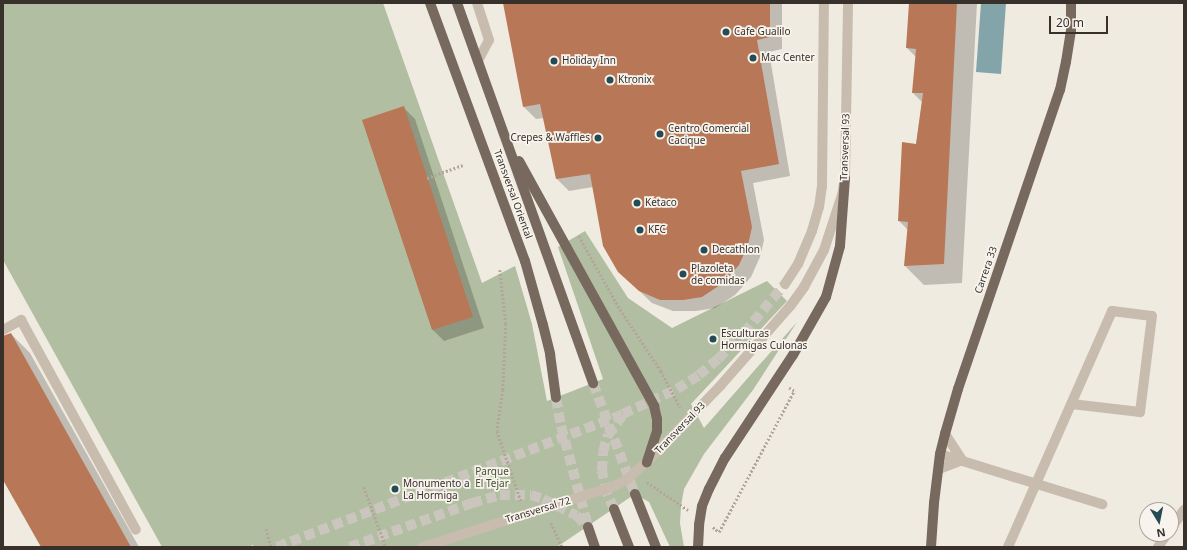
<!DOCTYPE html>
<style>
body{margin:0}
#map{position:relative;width:1187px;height:550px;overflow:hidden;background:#f0ebe1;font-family:"Noto Sans",sans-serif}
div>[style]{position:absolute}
.green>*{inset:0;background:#b2bea2}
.water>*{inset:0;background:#83a5aa}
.shadow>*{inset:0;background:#0003}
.building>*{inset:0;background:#b87857}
.minor-tunnel>*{height:10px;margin-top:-5px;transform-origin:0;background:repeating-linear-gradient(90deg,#cbc6bd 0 10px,transparent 0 15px)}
.major-tunnel>*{height:10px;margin-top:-5px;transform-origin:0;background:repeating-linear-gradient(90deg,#cbc6bd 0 10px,transparent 0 15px)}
.path>*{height:2.5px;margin-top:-1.25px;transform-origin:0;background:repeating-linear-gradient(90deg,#b3a698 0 2px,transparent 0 4px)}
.minor>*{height:10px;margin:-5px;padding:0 5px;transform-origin:5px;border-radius:5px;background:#c8bcae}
.major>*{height:10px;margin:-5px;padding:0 5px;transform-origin:5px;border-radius:5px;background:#77695e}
.dots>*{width:11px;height:11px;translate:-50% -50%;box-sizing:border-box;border:2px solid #f8f4ed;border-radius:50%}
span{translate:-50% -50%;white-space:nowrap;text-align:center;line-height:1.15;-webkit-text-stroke:3.5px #f8f4ed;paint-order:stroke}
.poi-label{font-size:10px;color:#37302b}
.left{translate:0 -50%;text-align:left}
.right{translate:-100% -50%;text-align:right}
.street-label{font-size:10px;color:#37302b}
.park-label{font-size:10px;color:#435232}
.frame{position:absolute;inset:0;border:4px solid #37302b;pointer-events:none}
.north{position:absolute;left:1139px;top:502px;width:40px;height:40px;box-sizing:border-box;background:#f8f4ed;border:1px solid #aba69f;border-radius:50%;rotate:170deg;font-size:11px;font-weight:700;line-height:16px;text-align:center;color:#37302b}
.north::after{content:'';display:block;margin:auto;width:14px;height:18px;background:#254c54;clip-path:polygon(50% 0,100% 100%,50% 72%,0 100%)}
.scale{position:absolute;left:1049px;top:16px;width:59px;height:18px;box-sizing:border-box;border:2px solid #37302b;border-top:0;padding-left:5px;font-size:12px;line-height:14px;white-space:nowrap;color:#37302b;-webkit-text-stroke:3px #f8f4ed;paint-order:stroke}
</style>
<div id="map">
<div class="green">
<div style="clip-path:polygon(3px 3px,383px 3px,482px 283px,515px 266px,532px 324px,547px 401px,603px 379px,558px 247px,585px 231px,628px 298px,672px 328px,767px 281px,787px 301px,691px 404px,704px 428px,797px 322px,753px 390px,704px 454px,684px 489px,681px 506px,680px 523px,684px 547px,670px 547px,649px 502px,635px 494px,557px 547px,254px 547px,253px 545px,248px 547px,162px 547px,3px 260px)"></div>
</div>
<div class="water">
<div style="clip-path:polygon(981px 3px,1006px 3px,1001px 74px,976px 72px)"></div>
</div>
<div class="shadow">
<div style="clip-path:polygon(504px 3px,782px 3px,782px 49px,769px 52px,790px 176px,753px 183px,764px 240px,760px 257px,751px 277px,735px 295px,715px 308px,696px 311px,673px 311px,652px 303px,632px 284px,593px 187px,569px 191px,557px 179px,544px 118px,536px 119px,524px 107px)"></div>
<div style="clip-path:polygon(910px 3px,977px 3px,962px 283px,924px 285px,905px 266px,908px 230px,899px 221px,916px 145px,922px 102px,913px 93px,916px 57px,907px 48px)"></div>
<div style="clip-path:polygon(403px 107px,415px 119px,484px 328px,444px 341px,433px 330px)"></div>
<div style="clip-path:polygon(11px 334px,30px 353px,139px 547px,42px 547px,3px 478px,3px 336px)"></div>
</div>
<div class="building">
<div style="clip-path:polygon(503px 3px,770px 3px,770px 37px,757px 40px,779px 164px,741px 171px,752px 227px,748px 245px,739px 265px,723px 283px,702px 297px,683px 300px,660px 300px,639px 291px,618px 272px,603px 246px,590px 174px,556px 179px,540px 104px,523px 107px)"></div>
<div style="clip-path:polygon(909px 3px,957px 3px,944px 264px,904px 266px,908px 222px,898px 221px,902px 142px,916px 144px,923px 93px,912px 93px,916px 49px,906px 48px)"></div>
<div style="clip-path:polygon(404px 106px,473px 317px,432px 330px,362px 120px)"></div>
<div style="clip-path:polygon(11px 333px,131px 547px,41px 547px,3px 480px,3px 336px)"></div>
</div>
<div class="minor-tunnel">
<div style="left:277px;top:547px;width:371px;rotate:-21deg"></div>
<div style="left:623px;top:414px;width:60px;rotate:-24.8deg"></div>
<div style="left:677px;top:389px;width:26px;rotate:-32deg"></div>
<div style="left:699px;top:375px;width:25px;rotate:-40deg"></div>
<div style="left:718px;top:359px;width:37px;rotate:-45deg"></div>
<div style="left:744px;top:333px;width:64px;rotate:-50.1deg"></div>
</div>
<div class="major-tunnel">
<div style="left:593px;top:383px;width:119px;rotate:69.3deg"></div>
<div style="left:556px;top:398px;width:28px;rotate:80deg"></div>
<div style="left:561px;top:426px;width:104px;rotate:74.9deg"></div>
<div style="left:614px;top:509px;width:17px;rotate:-114deg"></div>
<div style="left:607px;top:493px;width:23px;rotate:-103deg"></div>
<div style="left:602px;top:471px;width:19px;rotate:-87deg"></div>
<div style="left:603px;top:452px;width:18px;rotate:-74deg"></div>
<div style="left:608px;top:435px;width:26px;rotate:-54deg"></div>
<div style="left:350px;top:547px;width:130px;rotate:-19.8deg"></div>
<div style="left:472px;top:503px;width:29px;rotate:-16deg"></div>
<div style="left:500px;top:495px;width:31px"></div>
<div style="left:531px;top:495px;width:13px;rotate:18deg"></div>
<div style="left:543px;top:499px;width:37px;rotate:26deg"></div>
<div style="left:576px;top:515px;width:17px;rotate:45deg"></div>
</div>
<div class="path">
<div style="left:427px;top:178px;width:38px;rotate:-20deg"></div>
<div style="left:579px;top:236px;width:80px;rotate:60.9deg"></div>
<div style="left:618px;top:306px;width:78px;rotate:56.5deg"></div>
<div style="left:661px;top:371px;width:41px;rotate:62.2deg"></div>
<div style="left:500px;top:270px;width:54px;rotate:83.7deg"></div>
<div style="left:506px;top:324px;width:66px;rotate:92.6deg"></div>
<div style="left:503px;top:390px;width:41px;rotate:98.3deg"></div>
<div style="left:497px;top:431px;width:74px;rotate:71.1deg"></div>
<div style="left:647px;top:482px;width:50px;rotate:34.3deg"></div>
<div style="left:364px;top:487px;width:64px;rotate:69.9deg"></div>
<div style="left:551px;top:523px;width:26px;rotate:65deg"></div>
<div style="left:713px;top:527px;width:8px;rotate:40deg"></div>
<div style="left:719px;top:532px;width:160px;rotate:-62deg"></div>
<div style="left:794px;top:391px;width:6px;rotate:-149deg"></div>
<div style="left:266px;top:529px;width:19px;rotate:74deg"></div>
</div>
<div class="minor">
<div style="left:477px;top:3px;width:39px;rotate:72deg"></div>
<div style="left:489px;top:40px;width:24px;rotate:118deg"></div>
<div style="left:785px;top:284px;width:24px;rotate:-57deg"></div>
<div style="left:798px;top:264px;width:36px;rotate:-67deg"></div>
<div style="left:812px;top:231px;width:25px;rotate:-74deg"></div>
<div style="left:819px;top:207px;width:21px;rotate:-82deg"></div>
<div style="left:822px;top:186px;width:183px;rotate:-89.4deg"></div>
<div style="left:3px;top:330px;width:21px;rotate:-29deg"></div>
<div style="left:21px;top:320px;width:239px;rotate:61.3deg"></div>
<div style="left:940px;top:454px;width:170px;rotate:17.2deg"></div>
<div style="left:939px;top:469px;width:25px;rotate:-21deg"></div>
<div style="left:962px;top:460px;width:31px;rotate:-123deg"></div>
<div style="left:1171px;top:529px;width:23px;rotate:-56deg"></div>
<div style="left:423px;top:547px;width:201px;rotate:-17.7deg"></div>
<div style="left:614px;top:486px;width:13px;rotate:-27deg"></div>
<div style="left:626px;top:480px;width:28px;rotate:-41deg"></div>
<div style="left:647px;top:462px;width:107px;rotate:-46.1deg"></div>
<div style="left:721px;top:385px;width:106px;rotate:-48.8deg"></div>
<div style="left:791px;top:305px;width:22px;rotate:-54deg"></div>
<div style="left:804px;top:287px;width:42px;rotate:-61.6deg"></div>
<div style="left:824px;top:250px;width:58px;rotate:-71.9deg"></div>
<div style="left:842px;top:195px;width:17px;rotate:-80deg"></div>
<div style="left:845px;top:178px;width:175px;rotate:-89deg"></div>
<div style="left:1008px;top:547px;width:258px;rotate:-66.2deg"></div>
<div style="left:1112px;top:311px;width:40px;rotate:7.1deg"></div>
<div style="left:1152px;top:316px;width:97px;rotate:97.1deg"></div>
<div style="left:1140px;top:412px;width:69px;rotate:-173.4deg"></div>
<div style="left:1158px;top:547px;width:16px;rotate:-55deg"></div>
</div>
<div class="major">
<div style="left:430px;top:3px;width:275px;rotate:69.8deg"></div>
<div style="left:525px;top:261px;width:66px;rotate:74.3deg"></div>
<div style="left:543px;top:325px;width:30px;rotate:76deg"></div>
<div style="left:550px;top:354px;width:44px;rotate:82.2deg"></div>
<div style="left:457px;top:3px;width:404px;rotate:70.3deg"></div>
<div style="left:519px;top:161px;width:280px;rotate:61.1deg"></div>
<div style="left:654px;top:406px;width:13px;rotate:77deg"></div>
<div style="left:657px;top:419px;width:12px;rotate:90deg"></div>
<div style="left:657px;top:431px;width:33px;rotate:108deg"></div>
<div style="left:635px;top:494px;width:57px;rotate:68.4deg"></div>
<div style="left:614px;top:509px;width:41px;rotate:68.5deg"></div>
<div style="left:588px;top:527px;width:21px;rotate:71deg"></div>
<div style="left:698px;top:547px;width:22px;rotate:-87deg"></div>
<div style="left:699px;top:525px;width:19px;rotate:-81deg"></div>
<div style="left:702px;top:506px;width:18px;rotate:-68deg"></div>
<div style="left:709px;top:489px;width:35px;rotate:-63deg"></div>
<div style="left:725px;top:458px;width:123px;rotate:-56.6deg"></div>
<div style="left:793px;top:355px;width:67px;rotate:-60.4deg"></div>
<div style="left:826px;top:297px;width:53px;rotate:-74.6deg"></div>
<div style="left:840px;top:246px;width:68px;rotate:-85.8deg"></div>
<div style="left:931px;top:547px;width:44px;rotate:-86.1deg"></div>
<div style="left:934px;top:503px;width:49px;rotate:-83deg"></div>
<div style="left:940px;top:454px;width:21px;rotate:-76deg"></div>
<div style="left:945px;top:434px;width:47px;rotate:-73.9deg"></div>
<div style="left:958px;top:389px;width:316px;rotate:-71.2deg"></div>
<div style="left:1060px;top:90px;width:29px;rotate:-78deg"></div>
<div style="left:1066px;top:62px;width:32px;rotate:-81deg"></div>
<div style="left:1071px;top:30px;width:27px;rotate:-90deg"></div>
</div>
<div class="dots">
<div style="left:726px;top:32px;background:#254c54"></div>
<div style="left:753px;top:58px;background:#254c54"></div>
<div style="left:554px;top:61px;background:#254c54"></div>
<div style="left:610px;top:80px;background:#254c54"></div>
<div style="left:660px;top:134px;background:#254c54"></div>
<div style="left:598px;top:138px;background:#254c54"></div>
<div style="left:637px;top:203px;background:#254c54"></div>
<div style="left:640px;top:230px;background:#254c54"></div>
<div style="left:704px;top:250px;background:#254c54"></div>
<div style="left:683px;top:274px;background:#254c54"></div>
<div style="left:713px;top:339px;background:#254c54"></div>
<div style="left:395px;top:489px;background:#254c54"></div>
</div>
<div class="poi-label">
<span class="left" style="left:734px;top:32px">Cafe Gualilo</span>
<span class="left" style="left:761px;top:58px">Mac Center</span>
<span class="left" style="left:562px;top:61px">Holiday Inn</span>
<span class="left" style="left:618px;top:80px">Ktronix</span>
<span class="left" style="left:668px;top:134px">Centro Comercial<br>Cacique</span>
<span class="right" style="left:590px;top:138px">Crepes &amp; Waffles</span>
<span class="left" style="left:645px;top:203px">Ketaco</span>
<span class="left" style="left:648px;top:230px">KFC</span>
<span class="left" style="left:712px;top:250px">Decathlon</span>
<span class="left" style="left:691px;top:274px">Plazoleta<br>de comidas</span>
<span class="left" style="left:721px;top:339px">Esculturas<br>Hormigas Culonas</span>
<span class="left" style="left:403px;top:489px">Monumento a<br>La Hormiga</span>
</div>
<div class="street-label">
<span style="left:845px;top:147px;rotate:-88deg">Transversal 93</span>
<span style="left:513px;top:194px;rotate:70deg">Transversal Oriental</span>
<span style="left:986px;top:270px;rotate:-71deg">Carrera 33</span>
<span style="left:680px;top:428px;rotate:-46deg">Transversal 93</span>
<span style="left:538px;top:510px;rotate:-17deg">Transversal 72</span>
</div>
<div class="park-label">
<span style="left:492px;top:477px">Parque<br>El Tejar</span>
</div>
<div class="frame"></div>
<div class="north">N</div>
<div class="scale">20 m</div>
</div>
